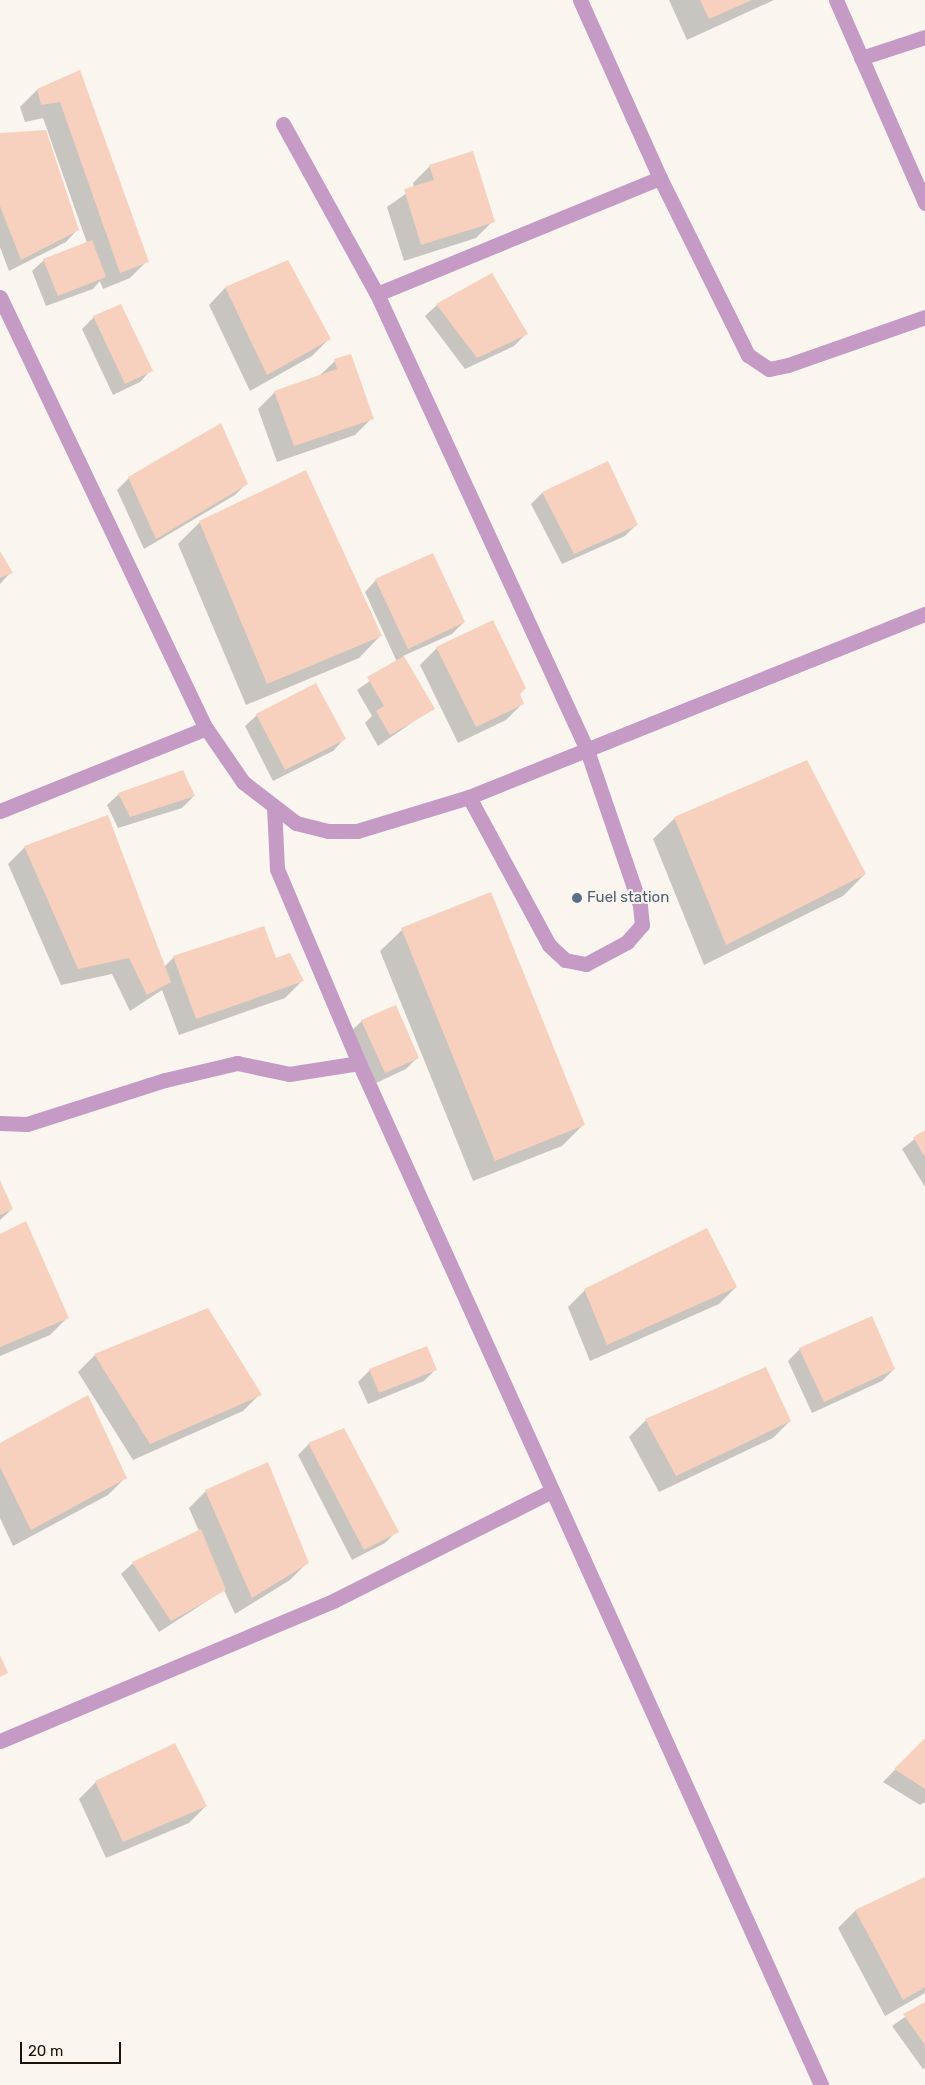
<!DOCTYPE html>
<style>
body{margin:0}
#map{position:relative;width:925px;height:2085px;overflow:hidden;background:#fbf5ef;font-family:Rubik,sans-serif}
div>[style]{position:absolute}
.shadow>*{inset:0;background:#0003}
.building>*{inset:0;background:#f7d1be}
.service>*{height:15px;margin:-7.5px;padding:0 7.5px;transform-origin:7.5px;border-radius:7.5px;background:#c59ac4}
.minor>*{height:15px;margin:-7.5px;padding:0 7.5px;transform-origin:7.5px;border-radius:7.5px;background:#c59ac4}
.tertiary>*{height:15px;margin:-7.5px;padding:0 7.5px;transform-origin:7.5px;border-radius:7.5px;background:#c59ac4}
.dots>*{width:14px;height:14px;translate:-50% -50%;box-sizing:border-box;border:2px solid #fbf5ef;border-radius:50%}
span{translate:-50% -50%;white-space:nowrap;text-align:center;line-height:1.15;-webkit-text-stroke:4px #fbf5ef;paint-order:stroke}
.service-label{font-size:15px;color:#4e5e75}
.left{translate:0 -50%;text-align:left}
.scale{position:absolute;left:20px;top:2042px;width:101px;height:22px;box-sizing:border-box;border:2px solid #1b1107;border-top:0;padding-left:6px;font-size:15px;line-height:18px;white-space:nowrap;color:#1b1107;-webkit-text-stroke:4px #fbf5ef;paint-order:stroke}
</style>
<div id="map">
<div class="shadow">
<div style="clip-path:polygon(669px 0,774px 0,687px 40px)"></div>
<div style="clip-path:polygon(79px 72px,147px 261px,130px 278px,103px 289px,100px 281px,93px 289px,46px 306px,32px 271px,44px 260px,87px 243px,43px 118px,25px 122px,20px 107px,37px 90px)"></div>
<div style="clip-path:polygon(0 134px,77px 230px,66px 242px,9px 271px,0 247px)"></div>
<div style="clip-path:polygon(430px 166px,493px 221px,476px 238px,404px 261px,387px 207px,414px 188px,413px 183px)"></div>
<div style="clip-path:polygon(288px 262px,329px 339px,312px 356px,250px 391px,209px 305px,225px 288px)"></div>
<div style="clip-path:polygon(437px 305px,526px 334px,514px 346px,465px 369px,425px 316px)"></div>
<div style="clip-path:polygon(94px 317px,151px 370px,140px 382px,113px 395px,82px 329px)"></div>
<div style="clip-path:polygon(335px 361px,372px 418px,355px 435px,277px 462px,258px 409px,275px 392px,318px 377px)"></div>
<div style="clip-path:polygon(129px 478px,247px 483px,235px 495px,144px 549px,117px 490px)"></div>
<div style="clip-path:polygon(542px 493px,637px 524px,625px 536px,562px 564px,531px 504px)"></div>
<div style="clip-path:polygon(200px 522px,380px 636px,359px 658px,246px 705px,178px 544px)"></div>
<div style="clip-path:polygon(0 553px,11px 572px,0 584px)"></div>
<div style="clip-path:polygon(376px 580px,464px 622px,452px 634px,403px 656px,433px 708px,378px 746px,365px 723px,372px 716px,357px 690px,397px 662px,365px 592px)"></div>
<div style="clip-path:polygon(437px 648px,518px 694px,523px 703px,506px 720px,458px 743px,420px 665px)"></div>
<div style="clip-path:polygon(257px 715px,344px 739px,333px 751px,273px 781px,245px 726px)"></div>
<div style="clip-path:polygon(119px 794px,194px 796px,182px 808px,118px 828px,107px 805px)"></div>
<div style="clip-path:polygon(675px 818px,865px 874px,843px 896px,704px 965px,653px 839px)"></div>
<div style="clip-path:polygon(25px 847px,164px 967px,173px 958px,264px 927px,275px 959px,302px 981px,285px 998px,179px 1035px,162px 990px,130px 1011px,112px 974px,61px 985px,8px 864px)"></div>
<div style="clip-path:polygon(402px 930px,583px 1125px,562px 1146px,473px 1181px,380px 951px)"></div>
<div style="clip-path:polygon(362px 1021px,418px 1057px,406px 1069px,374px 1084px,350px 1032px)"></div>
<div style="clip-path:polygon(925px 1131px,925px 1187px,902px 1149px)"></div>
<div style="clip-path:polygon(0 1183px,12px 1209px,0 1220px)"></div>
<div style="clip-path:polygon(0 1235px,67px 1318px,50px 1335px,0 1356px)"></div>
<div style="clip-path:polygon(736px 1287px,719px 1304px,590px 1361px,568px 1307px,585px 1290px)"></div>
<div style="clip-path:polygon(800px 1349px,894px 1369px,882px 1381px,812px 1413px,788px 1361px)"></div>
<div style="clip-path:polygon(95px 1355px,260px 1394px,243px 1411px,133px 1460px,78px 1372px)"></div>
<div style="clip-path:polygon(370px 1370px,435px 1370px,424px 1381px,368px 1404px,358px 1382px)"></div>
<div style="clip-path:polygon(646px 1420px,790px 1421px,773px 1438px,659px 1492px,629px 1437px)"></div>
<div style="clip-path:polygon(0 1444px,125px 1478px,108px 1495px,13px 1546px,0 1518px)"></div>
<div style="clip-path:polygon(309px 1444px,397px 1531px,385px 1543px,352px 1560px,298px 1455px)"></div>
<div style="clip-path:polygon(206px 1491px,307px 1563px,290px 1580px,235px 1614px,224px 1590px,159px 1632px,121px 1574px,133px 1563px,199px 1531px,189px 1508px)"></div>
<div style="clip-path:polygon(925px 1739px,925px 1802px,920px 1805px,883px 1782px)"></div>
<div style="clip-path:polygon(96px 1782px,206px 1806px,189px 1823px,106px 1858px,79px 1799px)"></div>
<div style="clip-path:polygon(925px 1879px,925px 1993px,885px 2016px,838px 1928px,855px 1911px)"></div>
<div style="clip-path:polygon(925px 2003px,925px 2068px,923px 2069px,892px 2026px)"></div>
</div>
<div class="building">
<div style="clip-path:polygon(700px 0,752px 0,709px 19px)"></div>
<div style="clip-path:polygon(80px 70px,149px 262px,120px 273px,60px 102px,41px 105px,37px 89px)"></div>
<div style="clip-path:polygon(46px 130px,79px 230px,21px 260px,0 206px,0 133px)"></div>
<div style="clip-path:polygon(473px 151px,495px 222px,421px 245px,404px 189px,434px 180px,429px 165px)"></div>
<div style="clip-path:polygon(92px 240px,106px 277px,58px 296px,43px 259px)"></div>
<div style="clip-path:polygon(288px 260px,331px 339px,267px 375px,225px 287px)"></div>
<div style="clip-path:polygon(492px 273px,528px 334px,477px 358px,436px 304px)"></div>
<div style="clip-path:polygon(121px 304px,153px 371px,125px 384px,93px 316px)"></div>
<div style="clip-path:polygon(351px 354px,374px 419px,294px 446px,274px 391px,337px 369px,334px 359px)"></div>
<div style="clip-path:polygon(221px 423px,248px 484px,156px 539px,128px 477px)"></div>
<div style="clip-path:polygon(608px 461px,638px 525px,574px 554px,542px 492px)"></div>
<div style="clip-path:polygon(306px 470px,382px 636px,267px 684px,199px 521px)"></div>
<div style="clip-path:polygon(0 551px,13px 573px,0 578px)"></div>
<div style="clip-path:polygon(433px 553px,465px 622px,408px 649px,375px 579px)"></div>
<div style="clip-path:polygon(493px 620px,526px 688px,520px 694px,524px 704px,476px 727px,436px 647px)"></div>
<div style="clip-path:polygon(404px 656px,435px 709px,390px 735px,376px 711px,384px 706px,367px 677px)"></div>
<div style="clip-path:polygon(316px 683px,346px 739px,285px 770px,256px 714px)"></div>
<div style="clip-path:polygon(807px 760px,866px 874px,726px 945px,674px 817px)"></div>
<div style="clip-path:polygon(183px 770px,195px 796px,130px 817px,118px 793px)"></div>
<div style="clip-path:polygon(108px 815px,171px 982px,147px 995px,129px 958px,78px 969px,24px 846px)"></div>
<div style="clip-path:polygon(491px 892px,585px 1125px,495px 1161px,401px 928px)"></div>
<div style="clip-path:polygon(264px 926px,276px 958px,290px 953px,304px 981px,196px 1019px,173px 956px)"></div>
<div style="clip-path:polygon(396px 1005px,419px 1058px,385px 1073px,361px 1020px)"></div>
<div style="clip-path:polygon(925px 1130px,925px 1157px,913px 1137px)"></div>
<div style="clip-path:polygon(0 1180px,13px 1209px,0 1215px)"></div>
<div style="clip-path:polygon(26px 1221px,69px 1318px,0 1347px,0 1234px)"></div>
<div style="clip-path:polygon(707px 1228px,737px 1287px,607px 1345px,584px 1289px)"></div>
<div style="clip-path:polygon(208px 1308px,262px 1395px,150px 1444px,94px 1354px)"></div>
<div style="clip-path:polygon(872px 1316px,895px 1369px,824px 1402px,799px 1348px)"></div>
<div style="clip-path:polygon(427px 1346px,437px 1370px,379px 1393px,369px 1369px)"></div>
<div style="clip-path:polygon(766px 1367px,791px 1421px,676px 1476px,645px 1419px)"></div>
<div style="clip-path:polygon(88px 1395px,127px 1478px,31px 1530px,0 1467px,0 1443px)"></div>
<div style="clip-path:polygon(344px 1428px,399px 1532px,364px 1550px,308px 1443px)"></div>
<div style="clip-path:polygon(268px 1462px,309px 1563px,252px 1598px,205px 1490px)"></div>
<div style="clip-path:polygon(201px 1529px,226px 1590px,171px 1621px,132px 1562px)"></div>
<div style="clip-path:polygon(0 1655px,8px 1673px,0 1677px)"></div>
<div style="clip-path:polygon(925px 1738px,925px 1789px,894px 1769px)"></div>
<div style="clip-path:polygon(175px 1743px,207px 1806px,123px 1842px,95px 1781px)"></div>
<div style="clip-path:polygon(925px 1877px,925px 1987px,903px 2000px,855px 1910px)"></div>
<div style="clip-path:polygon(925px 2002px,925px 2045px,903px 2014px)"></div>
</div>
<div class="service">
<div style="left:469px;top:797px;width:168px;rotate:61.6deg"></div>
<div style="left:549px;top:945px;width:22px;rotate:43deg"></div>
<div style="left:565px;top:960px;width:21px;rotate:11deg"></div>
<div style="left:586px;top:964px;width:47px;rotate:-28.2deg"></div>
<div style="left:627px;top:942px;width:23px;rotate:-49deg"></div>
<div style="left:642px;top:925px;width:20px;rotate:-96deg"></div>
<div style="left:640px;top:905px;width:164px;rotate:-108.9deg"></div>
<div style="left:0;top:1123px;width:27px;rotate:2deg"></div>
<div style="left:27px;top:1124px;width:145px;rotate:-17.7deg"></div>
<div style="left:165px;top:1080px;width:74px;rotate:-13.3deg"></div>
<div style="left:237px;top:1063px;width:53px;rotate:11.9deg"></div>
<div style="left:289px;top:1074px;width:71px;rotate:-8.9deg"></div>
</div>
<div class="minor">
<div style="left:580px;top:0;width:195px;rotate:65.8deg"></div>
<div style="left:660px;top:178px;width:198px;rotate:63.6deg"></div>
<div style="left:748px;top:355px;width:25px;rotate:34deg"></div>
<div style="left:769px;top:369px;width:19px;rotate:-12deg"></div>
<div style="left:788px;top:365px;width:145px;rotate:-19.3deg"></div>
<div style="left:836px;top:0;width:222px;rotate:66.3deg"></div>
<div style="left:861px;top:58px;width:67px;rotate:-18.2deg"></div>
<div style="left:283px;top:124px;width:194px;rotate:61.1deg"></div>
<div style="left:377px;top:294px;width:502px;rotate:65.27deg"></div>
<div style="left:377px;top:294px;width:306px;rotate:-22.3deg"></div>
<div style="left:274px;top:807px;width:62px;rotate:87.2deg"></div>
<div style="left:277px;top:869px;width:211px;rotate:67.1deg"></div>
<div style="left:359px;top:1063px;width:1122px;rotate:65.67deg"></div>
<div style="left:0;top:811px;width:222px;rotate:-21.9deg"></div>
<div style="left:0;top:1741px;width:363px;rotate:-22.8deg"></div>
<div style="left:335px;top:1600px;width:243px;rotate:-26.7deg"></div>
</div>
<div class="tertiary">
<div style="left:0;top:297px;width:478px;rotate:64.5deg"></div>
<div style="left:206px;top:728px;width:65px;rotate:55.6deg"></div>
<div style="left:243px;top:782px;width:67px;rotate:37.7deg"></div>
<div style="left:296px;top:823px;width:33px;rotate:14deg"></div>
<div style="left:328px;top:831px;width:29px"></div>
<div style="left:357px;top:831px;width:117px;rotate:-16.9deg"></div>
<div style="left:469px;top:797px;width:491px;rotate:-21.9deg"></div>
</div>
<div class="dots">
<div style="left:577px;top:898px;background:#5c6f8a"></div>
</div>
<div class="service-label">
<span class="left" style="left:587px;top:898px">Fuel station</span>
</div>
<div class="scale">20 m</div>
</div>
